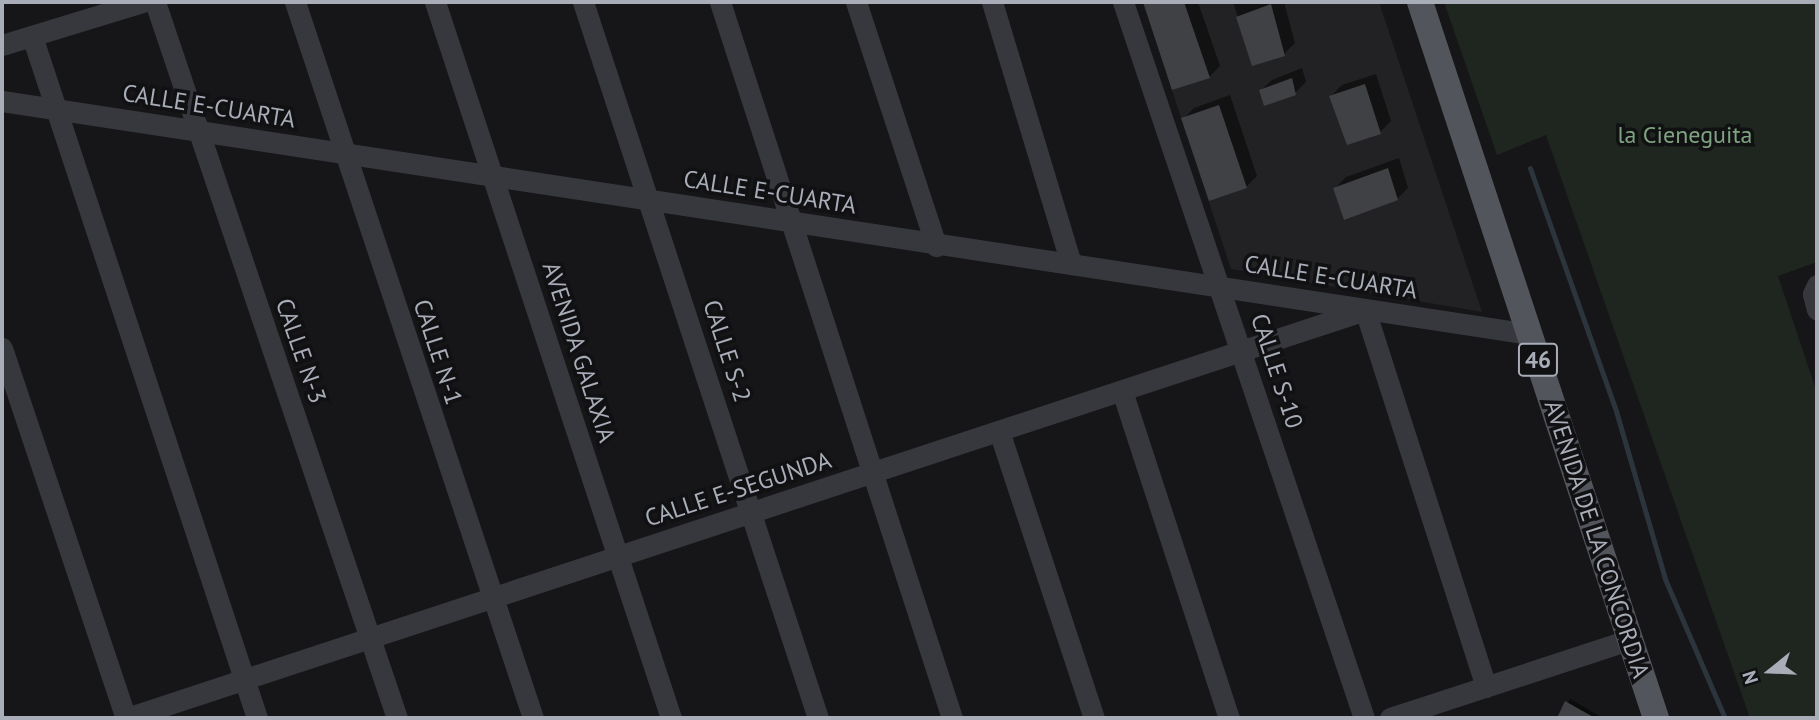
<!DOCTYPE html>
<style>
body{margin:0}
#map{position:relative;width:1819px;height:720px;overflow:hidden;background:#161618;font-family:"PT Sans",sans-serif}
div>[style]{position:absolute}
.built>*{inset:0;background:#222225}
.green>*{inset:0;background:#1e261f}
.shadow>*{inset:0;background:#0007}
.stream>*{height:5px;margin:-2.5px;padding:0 2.5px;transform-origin:2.5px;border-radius:2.5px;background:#2c353c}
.building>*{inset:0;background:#404145}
.minor>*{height:21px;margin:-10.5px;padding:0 10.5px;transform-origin:10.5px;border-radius:10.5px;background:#37383d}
.major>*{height:26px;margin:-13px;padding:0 13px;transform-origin:13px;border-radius:13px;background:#53555c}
span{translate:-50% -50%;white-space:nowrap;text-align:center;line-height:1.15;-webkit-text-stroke:7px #111113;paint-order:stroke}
.shield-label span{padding:2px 5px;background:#111113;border:2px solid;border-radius:5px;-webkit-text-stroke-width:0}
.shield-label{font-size:23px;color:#a8adb8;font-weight:700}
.street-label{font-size:24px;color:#a8adb8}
.park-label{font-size:24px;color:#7fa381}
.frame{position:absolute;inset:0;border:4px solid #a8adb8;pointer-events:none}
.north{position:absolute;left:1735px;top:636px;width:70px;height:70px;-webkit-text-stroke:5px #111113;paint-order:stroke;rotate:252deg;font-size:19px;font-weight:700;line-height:28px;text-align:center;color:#a8adb8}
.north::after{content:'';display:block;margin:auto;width:24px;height:32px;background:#a8adb8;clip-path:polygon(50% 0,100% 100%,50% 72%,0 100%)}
</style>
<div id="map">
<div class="built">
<div style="clip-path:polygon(1143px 2px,1379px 2px,1482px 312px,1231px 269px)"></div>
</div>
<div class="green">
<div style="clip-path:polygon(1444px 2px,1817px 2px,1817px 262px,1778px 276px,1817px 393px,1817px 718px,1750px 718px,1546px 135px,1497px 155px)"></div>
</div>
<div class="shadow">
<div style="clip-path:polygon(1145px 2px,1198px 2px,1220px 66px,1209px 77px,1173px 88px)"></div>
<div style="clip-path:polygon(1233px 2px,1284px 2px,1295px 43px,1284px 54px,1253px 64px)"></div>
<div style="clip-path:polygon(1302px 68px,1306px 82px,1295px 93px,1261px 90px,1272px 80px)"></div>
<div style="clip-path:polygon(1376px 74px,1391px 121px,1380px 132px,1331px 96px,1342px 85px)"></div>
<div style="clip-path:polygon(1230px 95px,1257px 176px,1246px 187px,1183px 119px,1194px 108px)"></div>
<div style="clip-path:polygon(1399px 158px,1408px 188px,1397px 199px,1335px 188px,1346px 177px)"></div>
<div style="clip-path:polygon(1570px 699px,1603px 718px,1559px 718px)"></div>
</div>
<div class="stream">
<div style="left:1530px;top:168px;width:258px;rotate:70.5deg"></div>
<div style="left:1616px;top:411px;width:175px;rotate:73.7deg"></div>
<div style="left:1665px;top:579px;width:151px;rotate:66.7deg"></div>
</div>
<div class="building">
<div style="clip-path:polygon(1143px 2px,1184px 2px,1210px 78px,1172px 90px)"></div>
<div style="clip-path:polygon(1271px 4px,1285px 56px,1252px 66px,1236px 17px)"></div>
<div style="clip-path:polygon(1292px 78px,1296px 95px,1264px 106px,1259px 90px)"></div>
<div style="clip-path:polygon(1365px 84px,1381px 134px,1347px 145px,1329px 96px)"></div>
<div style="clip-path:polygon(1219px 105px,1247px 188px,1209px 201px,1181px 118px)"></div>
<div style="clip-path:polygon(1388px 168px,1398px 200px,1344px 220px,1333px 188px)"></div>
<div style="clip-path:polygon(1565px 701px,1595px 718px,1557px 718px)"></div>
</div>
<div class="minor">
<div style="left:155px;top:2px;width:756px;rotate:71.33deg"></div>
<div style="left:295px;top:2px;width:755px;rotate:71.61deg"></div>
<div style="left:435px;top:2px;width:754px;rotate:71.76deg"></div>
<div style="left:583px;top:2px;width:754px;rotate:71.83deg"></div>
<div style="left:720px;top:2px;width:753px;rotate:72.05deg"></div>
<div style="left:856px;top:2px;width:257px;rotate:71.8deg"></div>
<div style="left:992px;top:2px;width:274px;rotate:73.2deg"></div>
<div style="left:1123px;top:2px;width:755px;rotate:71.4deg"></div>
<div style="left:32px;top:36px;width:718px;rotate:71.74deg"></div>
<div style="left:2px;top:45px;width:147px;rotate:-17deg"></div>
<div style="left:2px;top:101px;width:1546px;rotate:8.67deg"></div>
<div style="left:1817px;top:285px;width:10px;rotate:114deg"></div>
<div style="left:1813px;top:294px;width:16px;rotate:76deg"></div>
<div style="left:2px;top:348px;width:390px;rotate:71.5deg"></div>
<div style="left:1122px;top:391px;width:344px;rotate:71.9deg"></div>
<div style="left:999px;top:431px;width:302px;rotate:71.7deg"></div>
<div style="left:127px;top:718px;width:1303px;rotate:-18.24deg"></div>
<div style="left:1365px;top:310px;width:396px;rotate:72.2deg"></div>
<div style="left:1390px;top:718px;width:254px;rotate:-18.1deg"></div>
</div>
<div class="major">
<div style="left:1420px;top:2px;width:754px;rotate:71.76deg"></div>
</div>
<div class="shield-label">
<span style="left:1538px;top:360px">46</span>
</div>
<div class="street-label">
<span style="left:209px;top:106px;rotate:9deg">CALLE E-CUARTA</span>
<span style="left:770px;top:192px;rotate:9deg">CALLE E-CUARTA</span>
<span style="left:1331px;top:277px;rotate:9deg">CALLE E-CUARTA</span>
<span style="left:301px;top:351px;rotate:71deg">CALLE N-3</span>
<span style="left:727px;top:351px;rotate:72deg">CALLE S-2</span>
<span style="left:438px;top:352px;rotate:72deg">CALLE N-1</span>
<span style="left:579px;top:352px;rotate:72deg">AVENIDA GALAXIA</span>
<span style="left:1277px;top:371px;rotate:72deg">CALLE S-10</span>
<span style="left:738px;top:489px;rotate:-18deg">CALLE E-SEGUNDA</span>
<span style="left:1597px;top:539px;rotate:72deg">AVENIDA DE LA CONCORDIA</span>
</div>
<div class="park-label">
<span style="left:1685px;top:135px">la Cieneguita</span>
</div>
<div class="frame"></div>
<div class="north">N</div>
</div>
